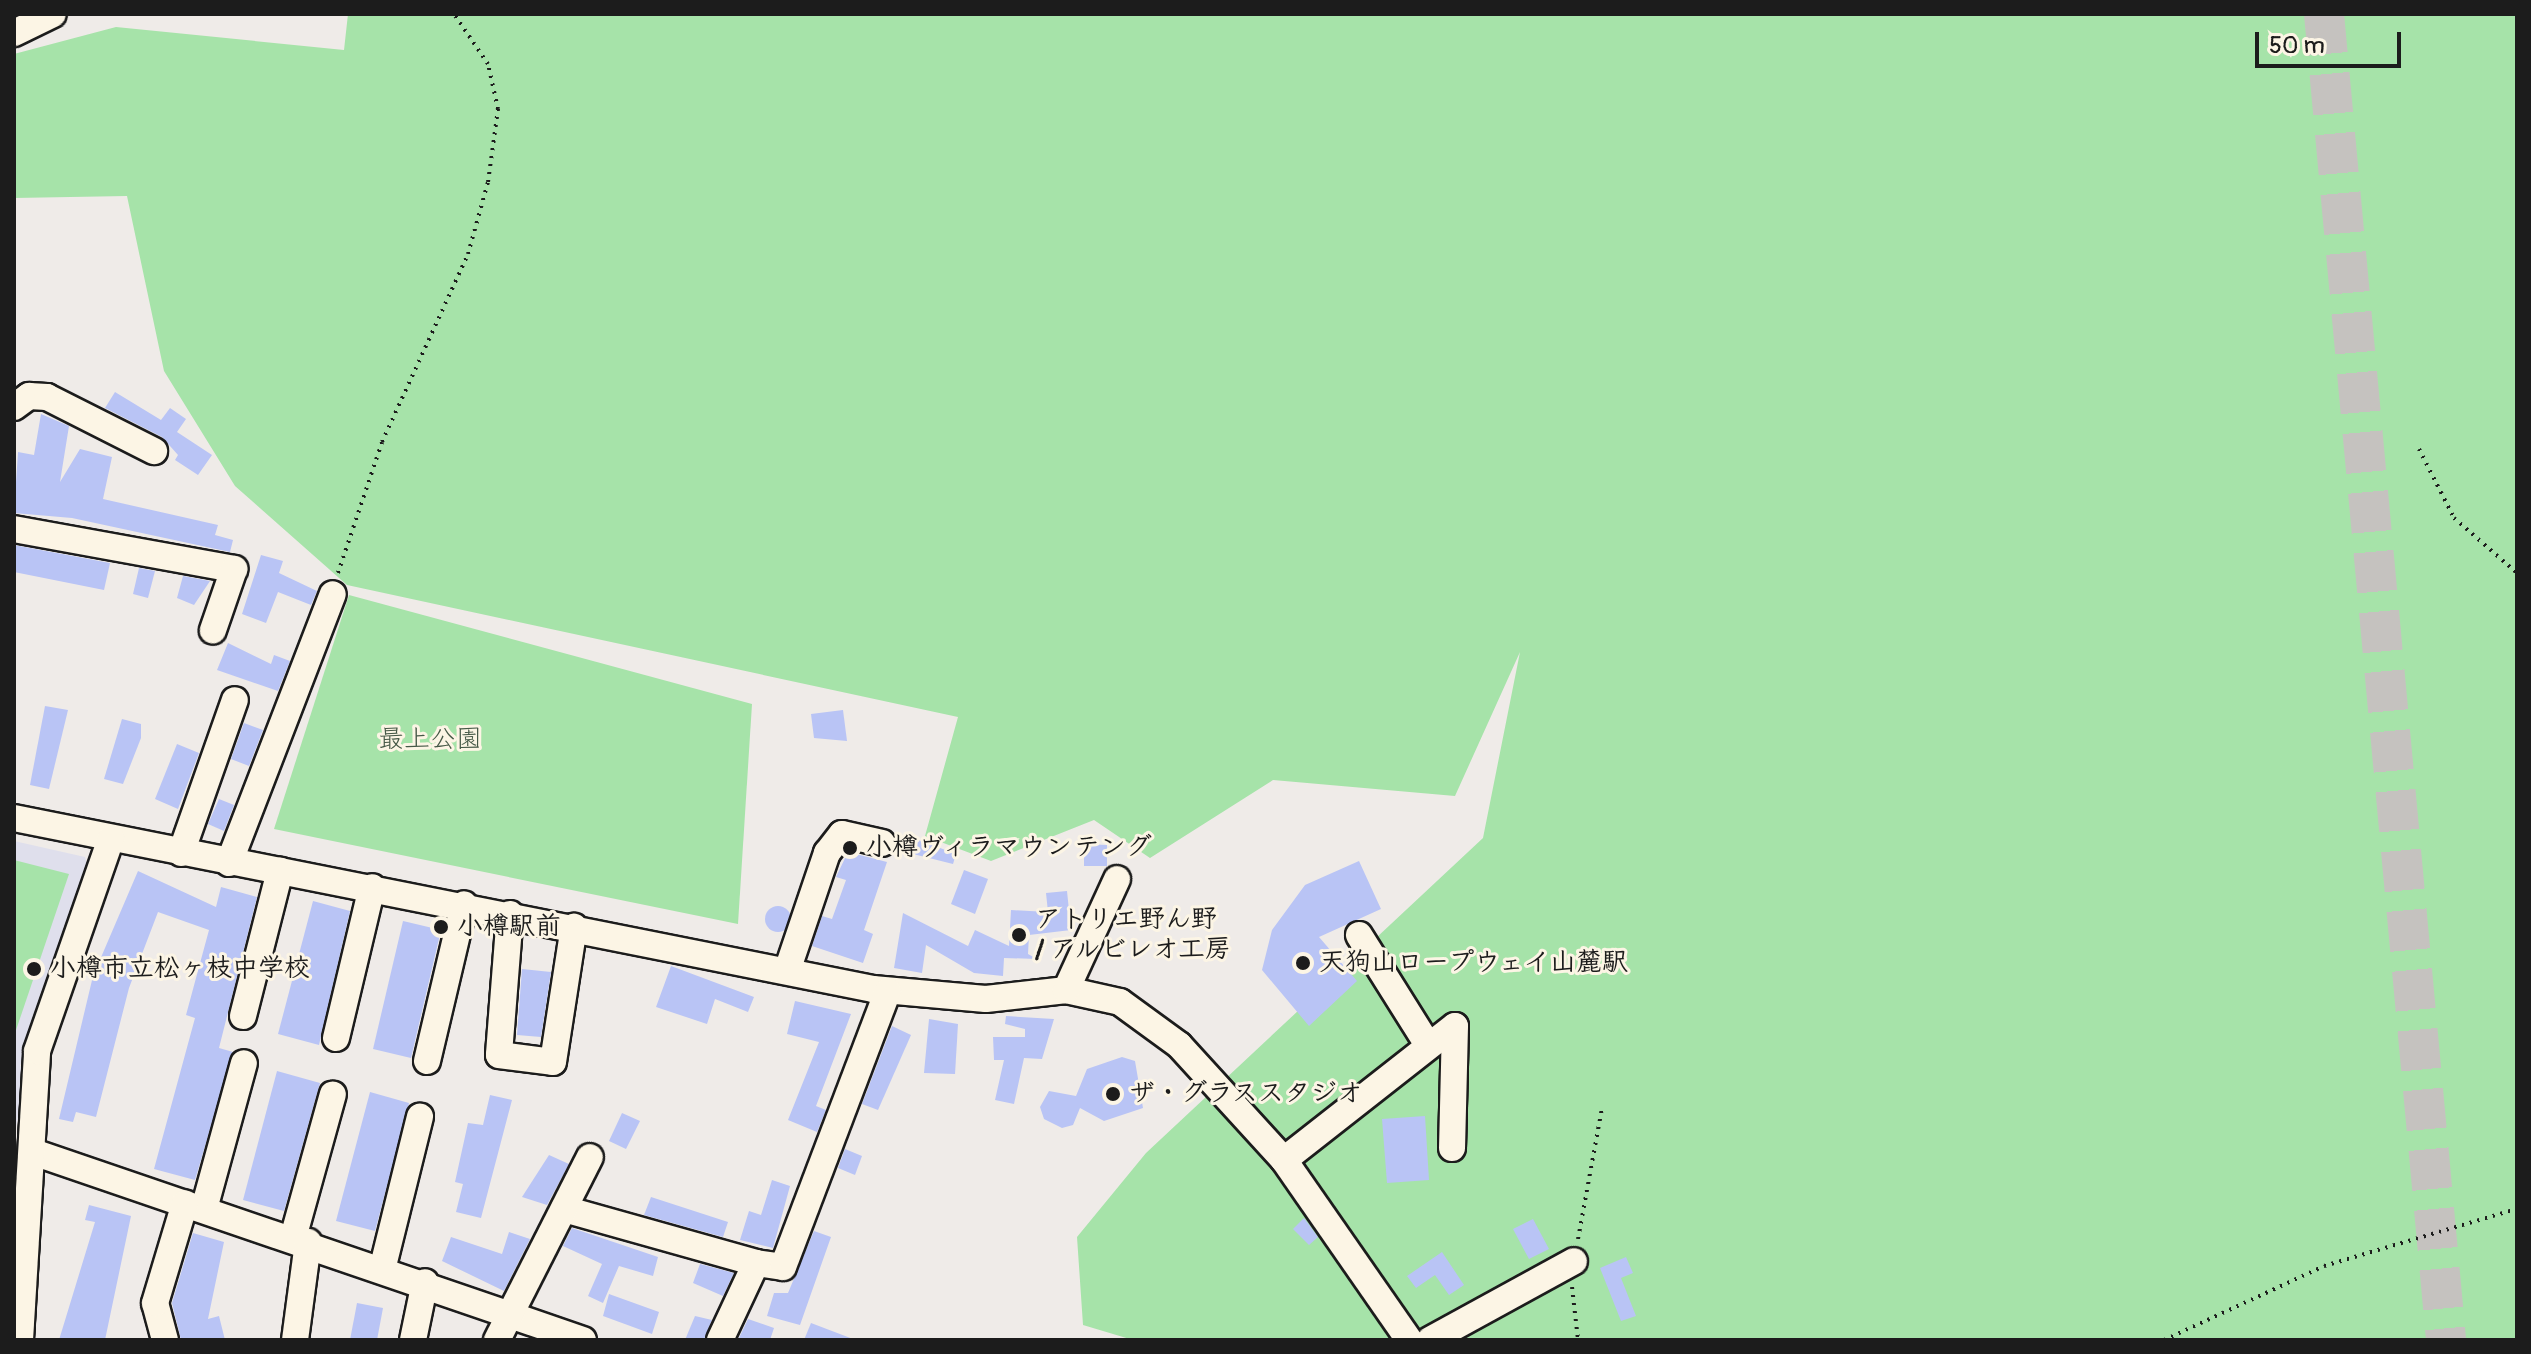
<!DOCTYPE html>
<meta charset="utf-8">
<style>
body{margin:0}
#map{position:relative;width:2531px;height:1354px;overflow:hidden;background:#efebe8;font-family:Pangolin,"Klee One",sans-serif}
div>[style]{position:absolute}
.built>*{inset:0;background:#dfdfec}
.green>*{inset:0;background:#a6e3a9}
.building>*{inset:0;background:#b9c4f5}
.round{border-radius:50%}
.highway-tunnel>*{height:40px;margin-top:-20px;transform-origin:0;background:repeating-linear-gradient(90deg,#c5c2bf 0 40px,transparent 0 60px)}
.path>*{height:4px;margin-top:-2px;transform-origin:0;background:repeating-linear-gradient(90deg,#1c1c1c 0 2px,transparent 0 8px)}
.roads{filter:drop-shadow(2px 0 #1c1c1c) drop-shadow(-2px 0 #1c1c1c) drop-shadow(0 2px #1c1c1c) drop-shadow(0 -2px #1c1c1c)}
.minor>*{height:26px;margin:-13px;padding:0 13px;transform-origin:13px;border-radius:13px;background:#fcf5e5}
.dots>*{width:22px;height:22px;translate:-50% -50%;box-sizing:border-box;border:4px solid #fcf5e5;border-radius:50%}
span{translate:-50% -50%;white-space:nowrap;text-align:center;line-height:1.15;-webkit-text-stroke:6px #fcf5e5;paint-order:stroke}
.park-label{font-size:26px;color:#455846}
.poi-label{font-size:26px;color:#1c1c1c;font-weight:700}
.left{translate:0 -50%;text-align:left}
.frame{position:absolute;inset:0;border:16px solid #1c1c1c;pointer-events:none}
.scale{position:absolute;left:2255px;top:32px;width:146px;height:36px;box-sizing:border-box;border:4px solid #1c1c1c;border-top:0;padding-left:10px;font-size:24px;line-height:28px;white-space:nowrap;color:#1c1c1c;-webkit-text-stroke:6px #fcf5e5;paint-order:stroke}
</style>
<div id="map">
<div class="built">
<div style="clip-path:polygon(14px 841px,85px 857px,89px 871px,20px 1066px,28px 1070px,14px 1136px)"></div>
</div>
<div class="green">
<div style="clip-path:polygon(348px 14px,2517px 14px,2517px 1340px,1133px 1340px,1083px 1325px,1077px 1237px,1146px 1153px,1483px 838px,1520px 652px,1455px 796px,1273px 780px,1150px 858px,1094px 820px,991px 861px,925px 836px,958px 717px,347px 585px,235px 486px,164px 371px,127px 196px,14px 198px,14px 54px,116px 27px,344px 50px)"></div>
<div style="clip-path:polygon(349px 595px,752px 704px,738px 924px,274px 829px)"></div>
<div style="clip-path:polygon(14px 860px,69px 874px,14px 1036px)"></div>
</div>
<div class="building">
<div style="clip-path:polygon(115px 392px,161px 420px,170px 408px,186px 419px,177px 432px,212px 455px,198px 475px,175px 460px,178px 455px,162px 437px,105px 408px)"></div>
<div style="clip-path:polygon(41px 414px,69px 426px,60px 482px,80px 449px,112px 457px,103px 499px,218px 525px,215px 535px,233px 540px,230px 552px,72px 518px,14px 513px,18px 452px,34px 455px)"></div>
<div style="clip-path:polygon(14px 545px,110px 563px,104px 590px,14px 572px)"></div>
<div style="clip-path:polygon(261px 555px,283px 561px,279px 573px,317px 591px,311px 605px,278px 592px,266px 623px,242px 614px)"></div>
<div style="clip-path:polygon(139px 568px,155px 571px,148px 598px,133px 594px)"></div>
<div style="clip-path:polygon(183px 576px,210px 581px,194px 605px,177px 598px)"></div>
<div style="clip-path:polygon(228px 643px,271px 664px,274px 655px,290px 661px,278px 691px,217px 670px)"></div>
<div style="clip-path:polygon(45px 706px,68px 710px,49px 789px,30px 785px)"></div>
<div style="clip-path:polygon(843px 710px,847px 741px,814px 738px,811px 714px)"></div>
<div style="clip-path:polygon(122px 719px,141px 724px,141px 738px,123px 784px,104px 779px)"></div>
<div style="clip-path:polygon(244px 723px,263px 730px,249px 766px,231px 759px)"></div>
<div style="clip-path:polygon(177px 744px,199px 753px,178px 809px,155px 799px)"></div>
<div style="clip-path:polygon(219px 799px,234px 805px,224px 831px,208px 824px)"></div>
<div style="clip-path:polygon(911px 837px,956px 854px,953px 864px,905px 852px)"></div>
<div style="clip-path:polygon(1084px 844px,1107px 845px,1107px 866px,1084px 866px)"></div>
<div style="clip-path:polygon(848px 852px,887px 862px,864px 930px,873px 934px,863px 963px,812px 946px,822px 916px,832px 919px,846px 880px,836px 877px)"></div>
<div style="clip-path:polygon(1359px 861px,1381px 909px,1319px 937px,1357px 981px,1309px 1026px,1262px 970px,1272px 930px,1305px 885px)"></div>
<div style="clip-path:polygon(964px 870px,988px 879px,975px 914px,951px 904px)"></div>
<div style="clip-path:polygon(138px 871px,216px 907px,221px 887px,257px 897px,219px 1048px,233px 1052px,195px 1180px,154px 1169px,195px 1018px,186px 1015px,209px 930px,158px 912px,129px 988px,96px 1117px,76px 1112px,73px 1122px,59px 1119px,93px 976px)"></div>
<div style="clip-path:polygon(1067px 891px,1071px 930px,1029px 935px,1028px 954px,1037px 959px,1004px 958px,1003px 976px,974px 973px,926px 945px,922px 973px,894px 968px,903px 913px,968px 946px,975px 930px,1009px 946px,1011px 910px,1048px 912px,1046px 893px)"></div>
<div style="clip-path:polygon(313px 901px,350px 911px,319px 1045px,278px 1034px)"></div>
<div class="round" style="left:765px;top:906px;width:26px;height:26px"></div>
<div style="clip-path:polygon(403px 921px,441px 930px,411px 1058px,373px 1049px)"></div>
<div style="clip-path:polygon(671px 966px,754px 997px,748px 1012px,715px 999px,707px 1024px,656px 1007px)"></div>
<div style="clip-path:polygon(522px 969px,551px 972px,541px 1037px,517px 1035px)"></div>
<div style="clip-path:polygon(795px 1001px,851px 1014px,816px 1106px,826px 1110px,817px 1132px,788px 1120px,819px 1042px,787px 1034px)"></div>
<div style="clip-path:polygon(1006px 1016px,1054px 1019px,1042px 1059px,1024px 1058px,1014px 1104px,995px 1100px,1004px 1060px,994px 1060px,993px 1037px,1025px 1037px,1025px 1029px,1005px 1024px)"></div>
<div style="clip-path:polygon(929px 1019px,958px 1024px,955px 1074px,924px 1073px)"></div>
<div style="clip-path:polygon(892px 1026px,911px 1035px,878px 1110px,862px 1104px)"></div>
<div style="clip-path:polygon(1122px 1057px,1135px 1061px,1143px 1108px,1104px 1121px,1080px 1108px,1073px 1125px,1062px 1128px,1044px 1119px,1040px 1107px,1049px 1091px,1076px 1096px,1087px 1069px)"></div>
<div style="clip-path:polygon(277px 1071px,320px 1083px,284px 1211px,243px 1200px)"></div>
<div style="clip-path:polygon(370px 1092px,409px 1103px,375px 1231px,336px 1221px)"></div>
<div style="clip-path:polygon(490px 1095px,512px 1100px,481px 1218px,456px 1212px,463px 1184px,455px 1182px,468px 1123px,483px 1125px)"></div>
<div style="clip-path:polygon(622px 1113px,640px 1121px,626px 1149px,609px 1141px)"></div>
<div style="clip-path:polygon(1425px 1116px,1429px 1180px,1387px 1183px,1382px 1119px)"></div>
<div style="clip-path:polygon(845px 1149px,862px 1156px,855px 1175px,838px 1168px)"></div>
<div style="clip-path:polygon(549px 1155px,569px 1164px,547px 1205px,522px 1197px)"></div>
<div style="clip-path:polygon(772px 1180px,790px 1186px,773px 1248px,740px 1240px,749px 1211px,761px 1215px)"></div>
<div style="clip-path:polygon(651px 1197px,728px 1222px,723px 1237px,644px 1215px)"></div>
<div style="clip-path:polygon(89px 1205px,131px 1216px,105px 1340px,59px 1340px,95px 1222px,85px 1220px)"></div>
<div style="clip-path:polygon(1304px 1218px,1318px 1237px,1309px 1245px,1293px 1229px)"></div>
<div style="clip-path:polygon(1533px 1219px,1549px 1249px,1529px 1259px,1513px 1229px)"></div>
<div style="clip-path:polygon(572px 1228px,658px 1257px,653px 1276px,619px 1266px,603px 1303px,588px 1296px,602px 1264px,563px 1246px)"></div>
<div style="clip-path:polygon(814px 1231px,831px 1237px,800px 1325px,767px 1316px,774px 1293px,788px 1293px)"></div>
<div style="clip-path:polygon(509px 1232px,530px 1239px,504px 1291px,442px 1261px,451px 1237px,502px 1254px)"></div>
<div style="clip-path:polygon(193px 1233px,224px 1242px,208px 1319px,219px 1316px,225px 1340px,181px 1340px,172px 1303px)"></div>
<div style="clip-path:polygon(1442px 1252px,1464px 1285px,1449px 1295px,1435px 1275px,1416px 1288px,1407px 1276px)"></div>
<div style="clip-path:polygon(1626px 1257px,1633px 1273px,1621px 1278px,1636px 1316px,1621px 1321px,1600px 1268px)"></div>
<div style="clip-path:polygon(700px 1264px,734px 1273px,723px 1296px,693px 1283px)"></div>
<div style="clip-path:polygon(609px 1294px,659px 1312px,652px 1334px,603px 1316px)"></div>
<div style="clip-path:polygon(357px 1303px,383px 1308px,377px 1340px,350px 1340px)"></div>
<div style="clip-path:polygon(695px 1316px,712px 1320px,704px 1340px,685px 1340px)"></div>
<div style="clip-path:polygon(748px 1319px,774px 1328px,770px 1340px,738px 1340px)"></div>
<div style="clip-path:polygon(811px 1323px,853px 1339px,852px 1340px,804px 1340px)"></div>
</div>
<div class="highway-tunnel">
<div style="left:2324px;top:14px;width:1332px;rotate:84.74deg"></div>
</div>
<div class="path">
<div style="left:2419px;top:449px;width:77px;rotate:63.1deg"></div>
<div style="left:2454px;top:518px;width:84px;rotate:41.1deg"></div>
<div style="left:338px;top:573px;width:138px;rotate:-71.4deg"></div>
<div style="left:382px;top:442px;width:207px;rotate:-65.4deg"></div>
<div style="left:468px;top:254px;width:75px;rotate:-74.5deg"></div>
<div style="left:488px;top:182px;width:74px;rotate:-82.2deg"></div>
<div style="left:498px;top:109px;width:46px;rotate:-102.5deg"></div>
<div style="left:488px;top:64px;width:60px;rotate:-124.2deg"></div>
<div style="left:1578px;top:1239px;width:133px;rotate:-79.6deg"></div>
<div style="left:1572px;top:1287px;width:53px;rotate:83.5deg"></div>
<div style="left:2164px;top:1340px;width:176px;rotate:-24.8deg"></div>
<div style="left:2324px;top:1266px;width:201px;rotate:-16.5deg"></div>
</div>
<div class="roads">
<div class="minor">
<div style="left:14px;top:33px;width:43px;rotate:-26deg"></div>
<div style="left:14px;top:407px;width:19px;rotate:-36deg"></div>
<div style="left:29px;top:396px;width:18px;rotate:3deg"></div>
<div style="left:47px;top:397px;width:120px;rotate:26.8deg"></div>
<div style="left:14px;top:529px;width:224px;rotate:10.3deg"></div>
<div style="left:234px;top:569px;width:65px;rotate:109deg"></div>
<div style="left:14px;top:818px;width:876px;rotate:11.26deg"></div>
<div style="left:873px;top:989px;width:113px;rotate:5.1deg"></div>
<div style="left:986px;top:999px;width:81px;rotate:-6.4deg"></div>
<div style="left:1066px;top:990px;width:55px;rotate:12.5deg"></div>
<div style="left:1120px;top:1002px;width:73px;rotate:36.1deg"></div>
<div style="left:1179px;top:1045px;width:156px;rotate:47.6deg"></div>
<div style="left:1284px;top:1160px;width:219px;rotate:55.2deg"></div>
<div style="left:181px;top:853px;width:162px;rotate:-70.6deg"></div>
<div style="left:229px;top:863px;width:288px;rotate:-68.9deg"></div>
<div style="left:510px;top:914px;width:141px;rotate:94.5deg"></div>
<div style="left:499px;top:1055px;width:54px;rotate:7.4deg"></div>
<div style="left:553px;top:1062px;width:137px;rotate:-81.2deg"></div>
<div style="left:1359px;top:935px;width:130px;rotate:57.9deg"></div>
<div style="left:787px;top:971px;width:125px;rotate:-71.3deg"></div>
<div style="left:827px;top:853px;width:24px;rotate:-52deg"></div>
<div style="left:842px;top:834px;width:41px;rotate:12.7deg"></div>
<div style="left:1066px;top:990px;width:122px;rotate:-65.3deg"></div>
<div style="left:243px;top:1016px;width:150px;rotate:-75.7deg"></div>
<div style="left:336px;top:1038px;width:155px;rotate:-76.6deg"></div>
<div style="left:427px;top:1061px;width:161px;rotate:-76.7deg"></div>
<div style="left:36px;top:1153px;width:578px;rotate:18.87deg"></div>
<div style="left:1284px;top:1160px;width:217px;rotate:-38.1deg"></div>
<div style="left:1455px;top:1026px;width:122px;rotate:91.4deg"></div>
<div style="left:204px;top:1209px;width:151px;rotate:-74.7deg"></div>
<div style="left:564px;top:1209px;width:199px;rotate:15.7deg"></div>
<div style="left:293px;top:1238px;width:149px;rotate:-74.5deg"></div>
<div style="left:383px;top:1266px;width:154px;rotate:-76.1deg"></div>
<div style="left:20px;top:1340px;width:289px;rotate:-86.6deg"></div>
<div style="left:37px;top:1051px;width:225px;rotate:-70.8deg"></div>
<div style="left:165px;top:1340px;width:38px;rotate:-105deg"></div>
<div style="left:155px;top:1303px;width:104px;rotate:-73.3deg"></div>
<div style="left:295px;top:1340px;width:99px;rotate:-82.4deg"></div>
<div style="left:413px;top:1340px;width:59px;rotate:-78.3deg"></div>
<div style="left:497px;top:1340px;width:205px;rotate:-63.1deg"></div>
<div style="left:720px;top:1340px;width:85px;rotate:-64.9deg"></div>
<div style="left:756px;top:1263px;width:27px;rotate:8deg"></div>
<div style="left:783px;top:1267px;width:295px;rotate:-69.2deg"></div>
<div style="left:1430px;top:1340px;width:164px;rotate:-28.7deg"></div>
</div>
</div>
<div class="dots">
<div style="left:850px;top:848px;background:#1c1c1c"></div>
<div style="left:441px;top:927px;background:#1c1c1c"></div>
<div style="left:1019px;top:935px;background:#1c1c1c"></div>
<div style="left:1303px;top:963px;background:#1c1c1c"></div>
<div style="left:34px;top:969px;background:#1c1c1c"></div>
<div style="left:1113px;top:1094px;background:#1c1c1c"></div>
</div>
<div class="park-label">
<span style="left:430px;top:740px">最上公園</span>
</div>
<div class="poi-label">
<span class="left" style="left:866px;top:848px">小樽ヴィラマウンテング</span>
<span class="left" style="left:1035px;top:935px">アトリエ野ん野<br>/ アルビレオ工房</span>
<span class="left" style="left:457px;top:927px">小樽駅前</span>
<span class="left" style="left:1319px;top:963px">天狗山ロープウェイ山麓駅</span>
<span class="left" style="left:50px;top:969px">小樽市立松ヶ枝中学校</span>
<span class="left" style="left:1129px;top:1094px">ザ・グラススタジオ</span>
</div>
<div class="frame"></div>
<div class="scale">50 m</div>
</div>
